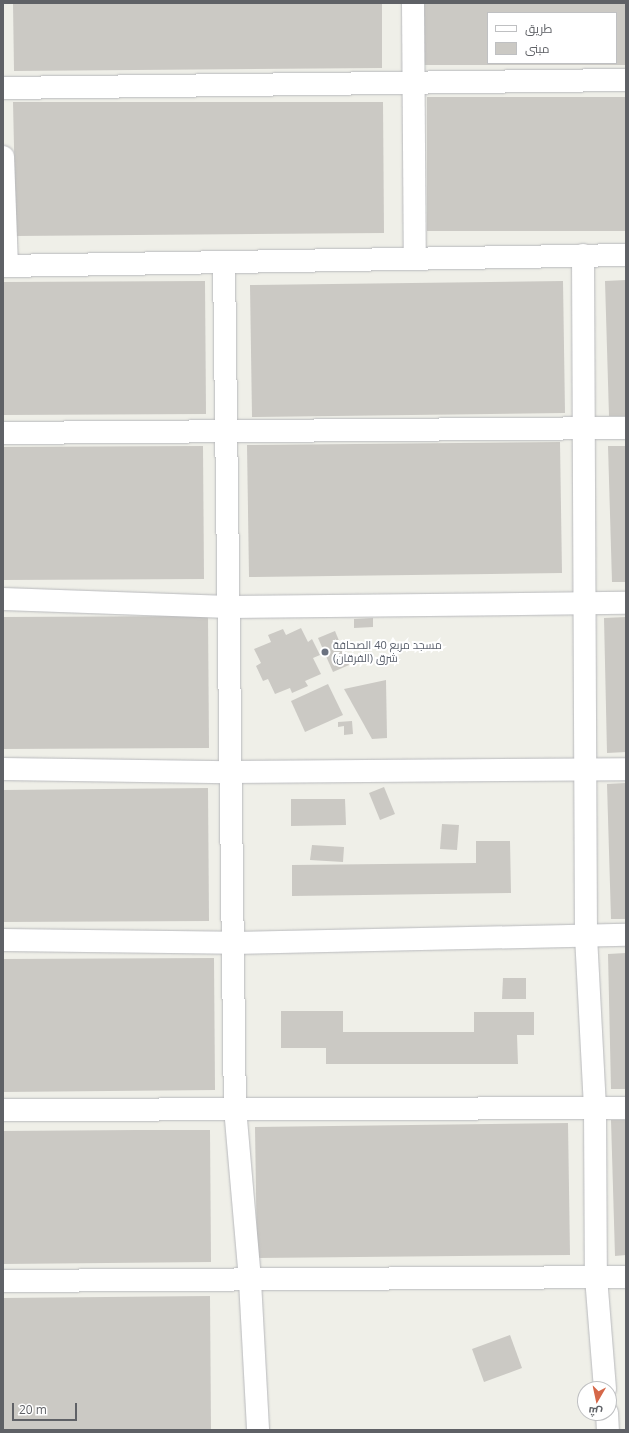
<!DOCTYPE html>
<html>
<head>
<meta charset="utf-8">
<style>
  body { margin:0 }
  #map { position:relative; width:629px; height:1433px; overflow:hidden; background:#efefe8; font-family:"Open Sans",Cairo,sans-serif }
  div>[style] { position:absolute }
  .building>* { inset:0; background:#cbc9c4 }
  .roads { filter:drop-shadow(0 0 1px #b8b9bc) drop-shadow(0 0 1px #b8b9bc) }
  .minor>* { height:22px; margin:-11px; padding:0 11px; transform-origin:11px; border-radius:11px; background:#fff }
  .dots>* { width:11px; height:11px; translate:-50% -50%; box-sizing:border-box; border:2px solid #fff; border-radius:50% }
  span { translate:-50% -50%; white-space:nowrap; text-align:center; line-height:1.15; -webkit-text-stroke:4px #fff; paint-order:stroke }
  .worship-label { font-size:11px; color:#5b616d }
  .left { translate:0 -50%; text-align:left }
  .frame { position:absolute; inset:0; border:4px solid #5f6166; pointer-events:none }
  .legend { position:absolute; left:487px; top:12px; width:130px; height:52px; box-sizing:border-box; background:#fff; border:1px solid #bfc0c2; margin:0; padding:5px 7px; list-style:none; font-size:12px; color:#5f6166 }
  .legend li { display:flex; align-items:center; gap:8px; height:20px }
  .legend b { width:20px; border:1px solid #bfc0c2 }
  .north { position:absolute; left:577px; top:1381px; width:40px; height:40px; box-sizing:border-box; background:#fff; border:1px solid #bfc0c2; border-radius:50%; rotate:189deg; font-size:11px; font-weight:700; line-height:16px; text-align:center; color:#5f6166 }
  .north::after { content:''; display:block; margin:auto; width:14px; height:18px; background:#d56748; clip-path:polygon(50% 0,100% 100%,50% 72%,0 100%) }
  .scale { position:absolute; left:12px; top:1403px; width:65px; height:18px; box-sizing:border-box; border:2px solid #5f6166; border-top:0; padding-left:5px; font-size:12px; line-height:14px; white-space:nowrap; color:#5f6166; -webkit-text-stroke:3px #fff; paint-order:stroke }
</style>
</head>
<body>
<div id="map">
  <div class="building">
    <i style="clip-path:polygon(13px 3px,382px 3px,382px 68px,14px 71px)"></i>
    <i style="clip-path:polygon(evenodd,423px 3px,626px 3px,626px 65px,423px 65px,423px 3px,488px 13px,616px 13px,616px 63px,488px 63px,488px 13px)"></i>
    <i style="clip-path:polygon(427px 97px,626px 97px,626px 231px,427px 231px)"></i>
    <i style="clip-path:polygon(13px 102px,383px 102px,384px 233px,16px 236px)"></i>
    <i style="clip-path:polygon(626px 280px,626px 416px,609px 416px,605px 281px)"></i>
    <i style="clip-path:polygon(205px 281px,206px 414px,3px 415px,3px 282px)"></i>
    <i style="clip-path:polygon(563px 281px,565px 413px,252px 417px,250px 285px)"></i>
    <i style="clip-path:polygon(560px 442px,562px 573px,249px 577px,247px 445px)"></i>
    <i style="clip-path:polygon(203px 446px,204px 579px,3px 580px,3px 447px)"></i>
    <i style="clip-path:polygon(608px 446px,626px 446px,626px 582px,612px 582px)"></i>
    <i style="clip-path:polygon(208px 616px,209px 748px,3px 749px,3px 617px)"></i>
    <i style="clip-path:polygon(626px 617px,626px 752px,607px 753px,604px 618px)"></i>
    <i style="clip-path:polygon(373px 618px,373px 627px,354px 628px,354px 619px)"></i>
    <i style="clip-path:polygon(301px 628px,308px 642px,312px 639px,320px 655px,313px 658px,321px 674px,305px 681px,308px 686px,292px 693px,290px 688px,275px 694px,268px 679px,263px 681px,256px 666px,261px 663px,254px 649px,271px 642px,268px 635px,283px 629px,286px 635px)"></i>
    <i style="clip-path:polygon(335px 631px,349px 665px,333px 672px,318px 638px)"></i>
    <i style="clip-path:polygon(386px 680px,387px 738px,372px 739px,344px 689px)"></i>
    <i style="clip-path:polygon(328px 684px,343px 715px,305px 732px,291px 701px)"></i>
    <i style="clip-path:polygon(352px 721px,353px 734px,344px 735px,344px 726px,338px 727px,338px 722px)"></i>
    <i style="clip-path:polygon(626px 783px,626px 919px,611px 919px,607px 784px)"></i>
    <i style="clip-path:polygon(384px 787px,395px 814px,380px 820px,369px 793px)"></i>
    <i style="clip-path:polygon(208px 788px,209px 921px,3px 922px,3px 790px)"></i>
    <i style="clip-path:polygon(291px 799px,345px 799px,346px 825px,291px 826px)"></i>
    <i style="clip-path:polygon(442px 824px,459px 825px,457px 850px,440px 849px)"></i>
    <i style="clip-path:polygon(476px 841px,510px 841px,511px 893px,292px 896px,292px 865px,476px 863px)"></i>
    <i style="clip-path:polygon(312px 845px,344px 847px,343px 862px,310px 860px)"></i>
    <i style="clip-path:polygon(626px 953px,626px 1089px,611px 1089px,608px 954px)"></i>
    <i style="clip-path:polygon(214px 958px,215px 1090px,3px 1092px,3px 959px)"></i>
    <i style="clip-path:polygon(503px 978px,526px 978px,526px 999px,502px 999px)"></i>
    <i style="clip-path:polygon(281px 1011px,343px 1011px,343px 1032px,474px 1032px,474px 1012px,534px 1012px,534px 1035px,517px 1035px,518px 1064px,326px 1064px,326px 1048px,281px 1048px)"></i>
    <i style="clip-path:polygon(611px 1120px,626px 1120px,626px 1255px,615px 1256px)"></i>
    <i style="clip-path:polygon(568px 1123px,570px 1255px,257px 1258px,255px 1127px)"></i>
    <i style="clip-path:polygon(136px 1130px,210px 1130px,211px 1262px,3px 1264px,3px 1131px)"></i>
    <i style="clip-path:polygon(210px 1296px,211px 1429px,3px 1430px,3px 1298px)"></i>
    <i style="clip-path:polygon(510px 1335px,522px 1368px,484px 1382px,472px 1349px)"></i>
  </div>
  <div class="roads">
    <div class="minor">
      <i style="left:413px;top:3px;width:255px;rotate:89.6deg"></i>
      <i style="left:3px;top:88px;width:623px;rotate:-0.74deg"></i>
      <i style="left:3px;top:157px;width:109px;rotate:87.9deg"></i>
      <i style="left:583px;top:255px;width:681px;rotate:89.75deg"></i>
      <i style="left:586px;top:936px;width:173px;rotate:87deg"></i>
      <i style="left:595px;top:1109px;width:168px;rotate:89.7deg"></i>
      <i style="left:596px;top:1277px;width:112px;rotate:85.4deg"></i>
      <i style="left:224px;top:262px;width:846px;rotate:89.26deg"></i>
      <i style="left:235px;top:1108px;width:174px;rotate:85deg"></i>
      <i style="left:250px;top:1281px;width:149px;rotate:86.9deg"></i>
      <i style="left:3px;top:266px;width:623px;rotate:-1.01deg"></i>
      <i style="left:3px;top:433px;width:623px;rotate:-0.46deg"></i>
      <i style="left:3px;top:599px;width:226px;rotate:2deg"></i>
      <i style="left:229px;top:607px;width:397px;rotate:-0.6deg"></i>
      <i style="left:3px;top:769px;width:226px;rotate:0.8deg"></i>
      <i style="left:229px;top:772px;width:397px;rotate:-0.4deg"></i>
      <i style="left:3px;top:940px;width:230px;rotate:0.7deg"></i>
      <i style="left:233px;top:943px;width:393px;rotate:-1.2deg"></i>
      <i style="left:3px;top:1110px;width:623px;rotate:-0.18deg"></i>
      <i style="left:3px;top:1281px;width:623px;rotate:-0.37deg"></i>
      <i style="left:607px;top:1413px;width:17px;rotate:87deg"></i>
    </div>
  </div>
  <div class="dots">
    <i style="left:325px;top:652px;background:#6b7280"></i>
  </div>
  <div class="worship-label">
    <span class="left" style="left:333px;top:652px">مسجد مربع 40 الصحافة<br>شرق (الفرقان)</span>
  </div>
  <div class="frame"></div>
  <ul class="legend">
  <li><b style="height:5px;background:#fff"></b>طريق</li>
  <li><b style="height:11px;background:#cbc9c4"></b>مبنى</li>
  </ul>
  <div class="north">ش</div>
  <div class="scale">20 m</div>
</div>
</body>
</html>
